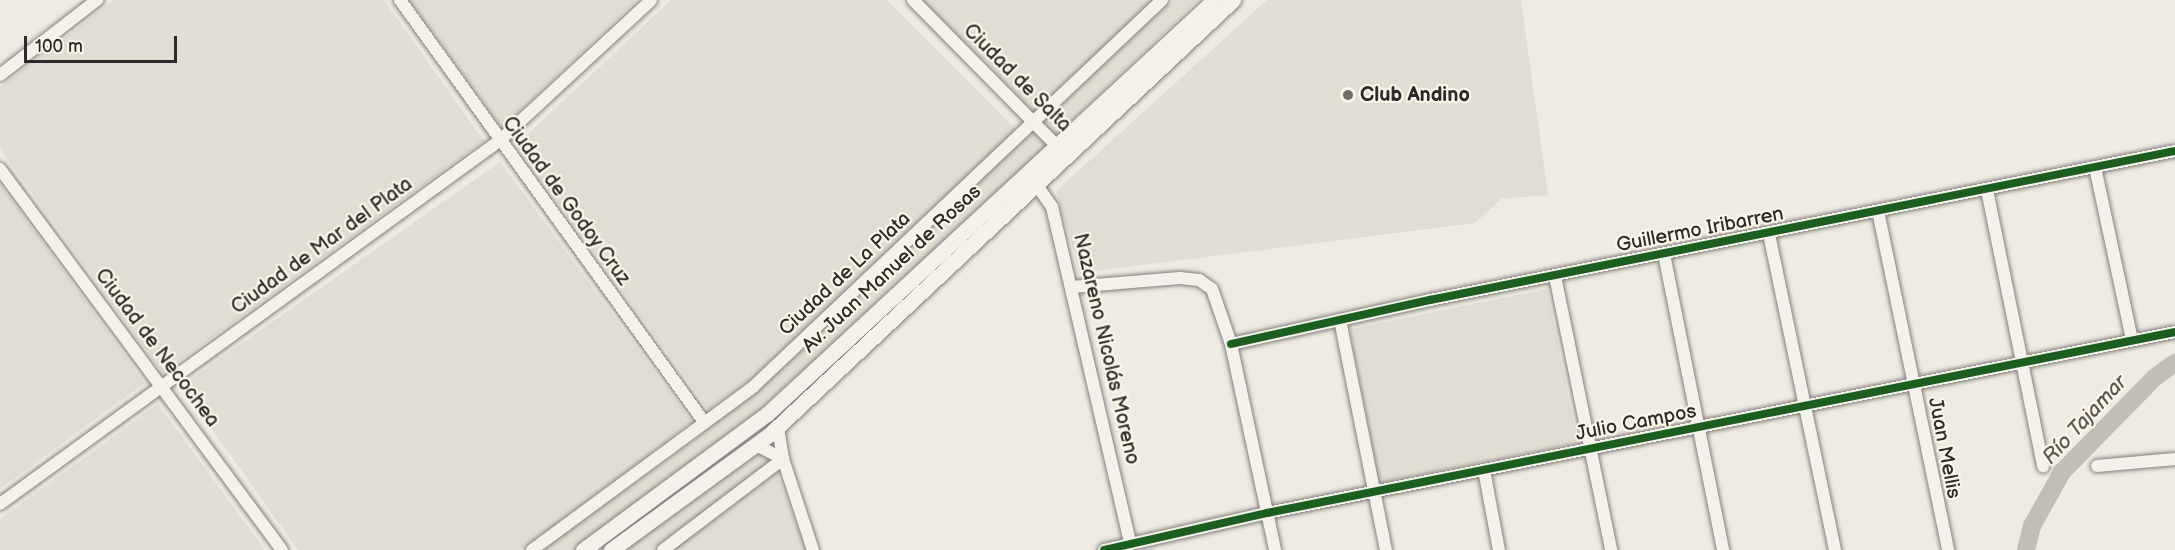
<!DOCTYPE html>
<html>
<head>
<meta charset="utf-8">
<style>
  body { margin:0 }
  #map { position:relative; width:2175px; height:550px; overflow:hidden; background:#efebe3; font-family:"Balsamiq Sans",sans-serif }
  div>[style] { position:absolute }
  .built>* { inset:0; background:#e2ddd2 }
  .green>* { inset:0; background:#e1ddd2 }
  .river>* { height:18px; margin:-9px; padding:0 9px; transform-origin:9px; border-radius:9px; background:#c2beb4 }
  .roads { filter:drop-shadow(0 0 2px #83817e) drop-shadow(0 0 2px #83817e) }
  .minor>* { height:12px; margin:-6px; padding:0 6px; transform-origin:6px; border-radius:6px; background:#f4f1eb }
  .major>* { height:15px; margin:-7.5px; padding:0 7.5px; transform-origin:7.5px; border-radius:7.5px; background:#f4f1eb }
  .cycleway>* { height:8px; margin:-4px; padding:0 4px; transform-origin:4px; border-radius:4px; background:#1b5e20 }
  .dots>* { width:16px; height:16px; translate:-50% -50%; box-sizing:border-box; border:3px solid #fcf5e5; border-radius:50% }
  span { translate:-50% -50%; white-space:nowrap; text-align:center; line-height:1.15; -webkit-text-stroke:4.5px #fcf5e5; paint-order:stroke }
  .street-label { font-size:20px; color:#2b2b2b }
  .poi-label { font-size:20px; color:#2b2b2b; font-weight:700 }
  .left { translate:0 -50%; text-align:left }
  .water-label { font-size:21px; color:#595754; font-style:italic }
  .scale { position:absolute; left:24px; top:36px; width:153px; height:27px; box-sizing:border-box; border:3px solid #2b2b2b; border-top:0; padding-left:8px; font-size:18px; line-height:21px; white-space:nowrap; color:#2b2b2b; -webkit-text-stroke:4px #fcf5e5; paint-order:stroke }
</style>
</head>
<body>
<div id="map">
  <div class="built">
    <i style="clip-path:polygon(114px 0,384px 0,484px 141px,163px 373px,0 149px,0 87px)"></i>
    <i style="clip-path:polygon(409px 0,637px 0,502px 128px)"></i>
    <i style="clip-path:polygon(671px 0,887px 0,1016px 130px,754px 378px,709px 410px,516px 145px)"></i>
    <i style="clip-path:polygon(923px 0,1155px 0,1036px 114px)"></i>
    <i style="clip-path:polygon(500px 162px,692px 422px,522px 550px,298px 550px,181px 386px)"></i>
    <i style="clip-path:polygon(0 184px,145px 383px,0 489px)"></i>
    <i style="clip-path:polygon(158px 404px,265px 550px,0 550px,0 519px)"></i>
    <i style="clip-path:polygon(774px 466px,806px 550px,665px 550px)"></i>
  </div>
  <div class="green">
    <i style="clip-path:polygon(1173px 0,1199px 0,1054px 137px,1041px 124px)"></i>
    <i style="clip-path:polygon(1267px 0,1521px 0,1548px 195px,1501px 199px,1475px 223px,1080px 273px,1056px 191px)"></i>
    <i style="clip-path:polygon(1033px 131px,1048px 145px,751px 418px,574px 550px,543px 550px,699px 437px,757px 390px)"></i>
    <i style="clip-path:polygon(1547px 289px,1578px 443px,1379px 483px,1350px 329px)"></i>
    <i style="clip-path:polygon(757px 450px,767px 453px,774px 466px,665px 550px,622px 550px)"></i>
  </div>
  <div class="river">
    <i style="left:2026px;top:550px;width:25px;rotate:-76deg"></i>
    <i style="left:2032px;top:526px;width:62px;rotate:-60.9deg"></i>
    <i style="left:2062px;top:472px;width:132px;rotate:-45.6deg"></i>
    <i style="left:2154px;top:378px;width:26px;rotate:-36deg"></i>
  </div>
  <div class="roads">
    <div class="minor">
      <i style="left:400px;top:0;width:520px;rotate:54.23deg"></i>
      <i style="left:913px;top:0;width:212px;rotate:45.4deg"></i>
      <i style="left:0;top:75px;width:123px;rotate:-37.7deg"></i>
      <i style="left:2095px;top:167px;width:176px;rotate:77.9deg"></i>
      <i style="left:0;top:169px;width:474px;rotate:53.5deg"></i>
      <i style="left:1031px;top:177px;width:37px;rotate:55deg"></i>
      <i style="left:1052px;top:207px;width:345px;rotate:76.9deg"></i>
      <i style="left:1987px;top:190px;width:282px;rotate:78.5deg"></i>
      <i style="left:1878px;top:211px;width:346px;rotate:78.3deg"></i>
      <i style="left:1769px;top:234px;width:323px;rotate:78.2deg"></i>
      <i style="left:1664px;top:254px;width:302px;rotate:78.7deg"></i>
      <i style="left:1555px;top:276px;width:280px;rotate:78.4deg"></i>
      <i style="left:1072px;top:287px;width:108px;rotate:-4.8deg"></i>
      <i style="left:1180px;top:278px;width:19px;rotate:6deg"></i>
      <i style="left:1199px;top:280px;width:16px;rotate:35deg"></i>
      <i style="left:1212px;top:289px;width:58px;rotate:70.9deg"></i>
      <i style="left:1231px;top:344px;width:211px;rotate:77.9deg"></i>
      <i style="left:1340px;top:320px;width:235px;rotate:78.7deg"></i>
      <i style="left:1231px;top:344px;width:204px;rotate:-12.5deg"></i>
      <i style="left:1430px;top:300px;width:760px;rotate:-11.31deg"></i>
      <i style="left:756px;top:445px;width:30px;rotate:27deg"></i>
      <i style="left:783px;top:459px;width:96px;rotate:71.8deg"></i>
      <i style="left:2097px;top:466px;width:78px;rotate:-5.1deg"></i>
      <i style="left:1484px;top:470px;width:81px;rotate:79.4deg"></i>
      <i style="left:0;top:504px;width:617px;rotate:-36.03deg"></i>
      <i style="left:499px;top:141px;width:207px;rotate:-42.8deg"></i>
      <i style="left:532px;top:550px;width:275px;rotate:-36.4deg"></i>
      <i style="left:753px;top:387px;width:563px;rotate:-43.42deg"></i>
      <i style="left:663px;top:550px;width:151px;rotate:-37.2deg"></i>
      <i style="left:783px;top:459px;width:32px;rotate:-99deg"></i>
      <i style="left:1104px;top:550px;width:167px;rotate:-12.8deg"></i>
      <i style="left:1267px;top:513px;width:926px;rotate:-11.27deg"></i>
    </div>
    <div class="major">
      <i style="left:583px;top:550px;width:229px;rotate:-36.5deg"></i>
      <i style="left:767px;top:414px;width:609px;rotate:-42.81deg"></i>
      <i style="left:611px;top:550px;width:197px;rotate:-36.1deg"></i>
      <i style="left:770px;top:434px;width:635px;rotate:-43.15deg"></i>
    </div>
  </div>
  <div class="cycleway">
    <i style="left:1231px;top:344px;width:204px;rotate:-12.5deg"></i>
    <i style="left:1430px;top:300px;width:760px;rotate:-11.31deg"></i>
    <i style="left:1104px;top:550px;width:167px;rotate:-12.8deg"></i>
    <i style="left:1267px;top:513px;width:926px;rotate:-11.27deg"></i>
  </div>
  <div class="dots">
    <i style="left:1348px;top:95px;background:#706e6b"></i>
  </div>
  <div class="street-label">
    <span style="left:1017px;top:78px;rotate:45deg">Ciudad de Salta</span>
    <span style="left:566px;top:201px;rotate:54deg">Ciudad de Godoy Cruz</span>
    <span style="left:1700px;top:230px;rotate:-11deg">Guillermo Iribarren</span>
    <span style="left:322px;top:246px;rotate:-36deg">Ciudad de Mar del Plata</span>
    <span style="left:892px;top:269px;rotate:-43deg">Av. Juan Manuel de Rosas</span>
    <span style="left:845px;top:274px;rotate:-43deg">Ciudad de La Plata</span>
    <span style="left:157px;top:348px;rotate:53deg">Ciudad de Necochea</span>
    <span style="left:1106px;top:349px;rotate:77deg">Nazareno Nicolás Moreno</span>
    <span style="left:1636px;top:423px;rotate:-11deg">Julio Campos</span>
    <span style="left:1944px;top:448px;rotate:79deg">Juan Mellis</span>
  </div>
  <div class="poi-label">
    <span class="left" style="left:1360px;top:95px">Club Andino</span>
  </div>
  <div class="water-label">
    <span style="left:2085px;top:420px;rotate:-47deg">Río Tajamar</span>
  </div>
  <div class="scale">100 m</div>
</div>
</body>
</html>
